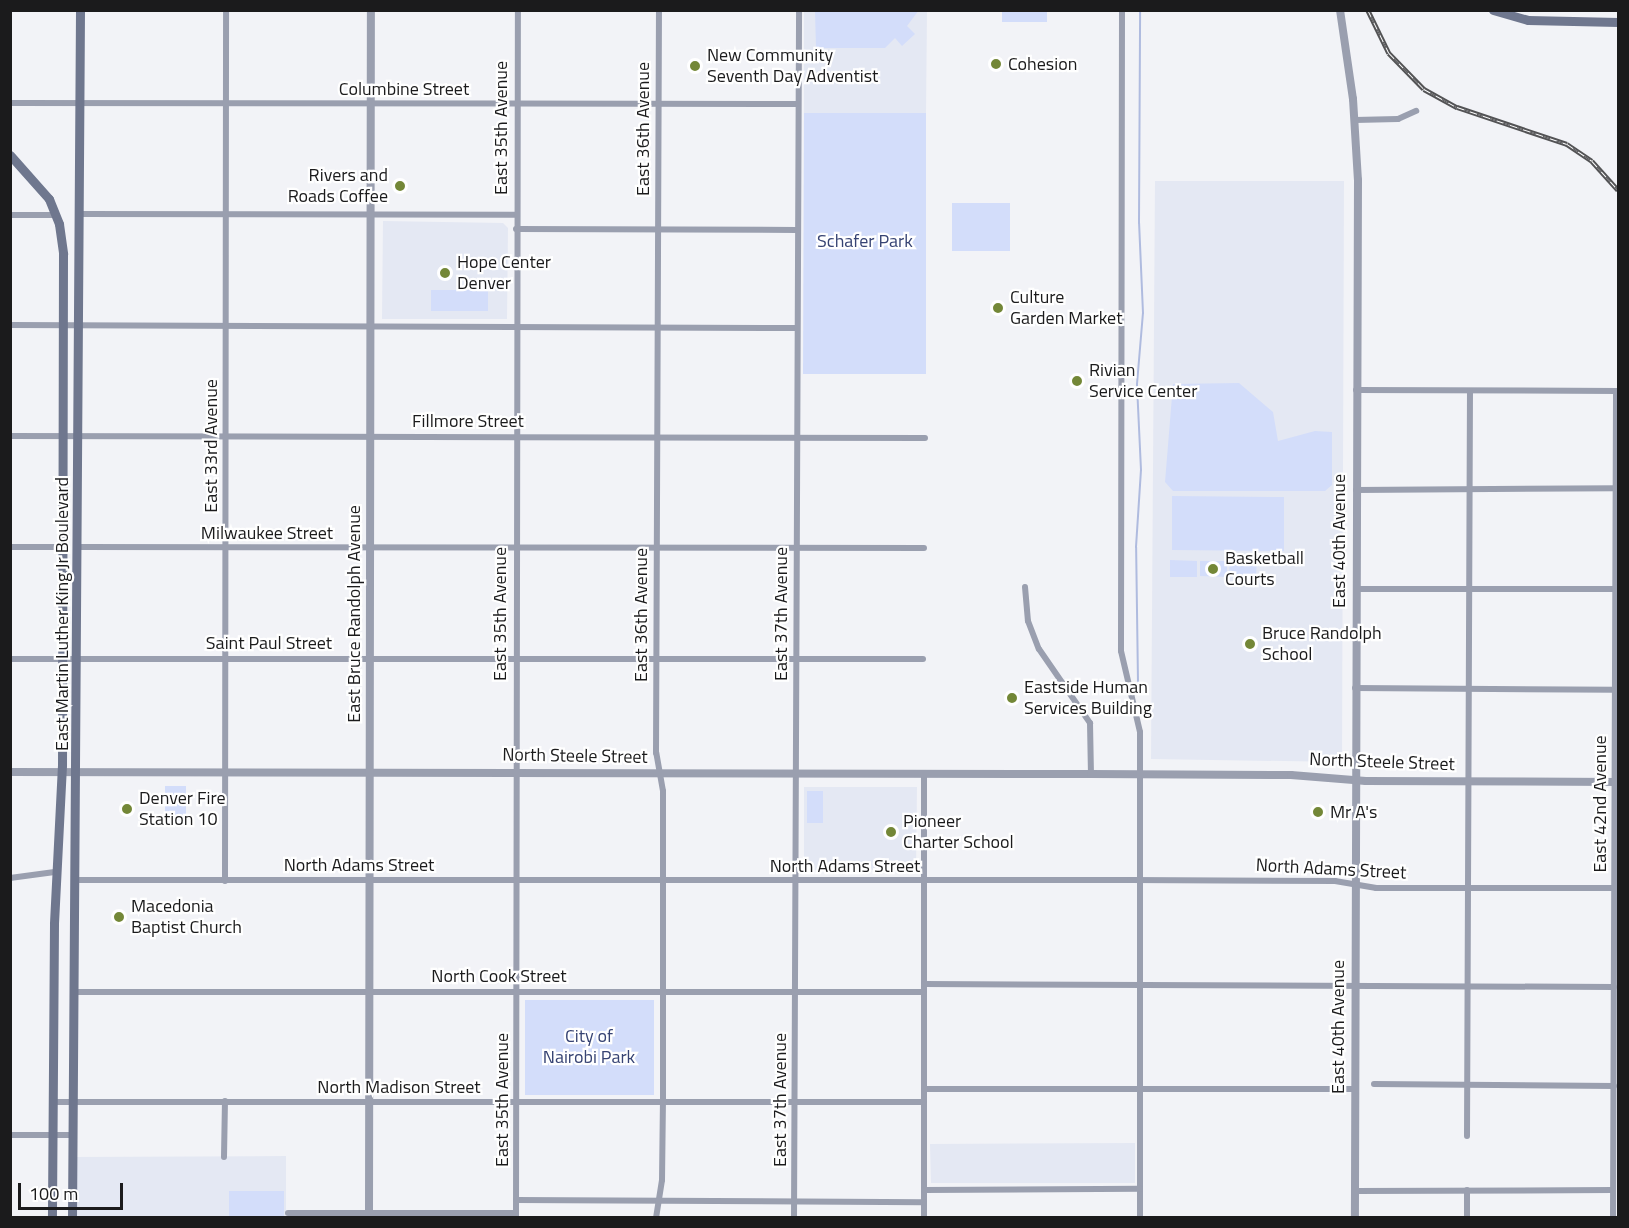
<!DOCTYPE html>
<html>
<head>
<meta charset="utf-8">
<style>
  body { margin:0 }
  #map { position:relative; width:1629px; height:1228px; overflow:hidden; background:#f2f3f7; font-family:"Titillium Web",sans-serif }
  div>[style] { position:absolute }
  .built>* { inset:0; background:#e4e8f3 }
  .green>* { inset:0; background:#d3ddfa }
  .stream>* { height:2px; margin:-1px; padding:0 1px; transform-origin:1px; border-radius:1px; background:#afbbdf }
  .minor>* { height:6px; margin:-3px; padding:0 3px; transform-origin:3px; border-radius:3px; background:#9a9faf }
  .tertiary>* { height:8px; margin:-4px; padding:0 4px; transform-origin:4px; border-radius:4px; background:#9a9faf }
  .secondary>* { height:9px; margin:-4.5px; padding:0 4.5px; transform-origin:4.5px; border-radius:4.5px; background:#6f778e }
  .rail>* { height:4.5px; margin-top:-2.25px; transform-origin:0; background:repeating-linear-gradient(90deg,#fff 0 7px,#535355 0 14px); box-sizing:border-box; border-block:2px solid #535355 }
  .dots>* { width:16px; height:16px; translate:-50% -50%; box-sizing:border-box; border:3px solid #fff; border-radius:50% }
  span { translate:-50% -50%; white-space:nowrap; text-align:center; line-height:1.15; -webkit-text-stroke:4.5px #fff; paint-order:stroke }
  .poi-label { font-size:18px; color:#1b1b1c }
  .left { translate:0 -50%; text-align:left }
  .right { translate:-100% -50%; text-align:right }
  .street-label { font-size:18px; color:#1b1b1c }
  .park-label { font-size:18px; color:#364373 }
  .frame { position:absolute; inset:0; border:12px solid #1b1b1c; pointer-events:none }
  .scale { position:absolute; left:18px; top:1183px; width:105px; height:27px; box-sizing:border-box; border:3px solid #1b1b1c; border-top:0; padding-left:8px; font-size:18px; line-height:21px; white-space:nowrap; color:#1b1b1c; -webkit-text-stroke:4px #fff; paint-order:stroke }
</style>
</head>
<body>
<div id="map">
  <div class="built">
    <i style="clip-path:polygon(804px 11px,927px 11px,926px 113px,804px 113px)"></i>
    <i style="clip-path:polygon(1155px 181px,1344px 181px,1342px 762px,1151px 759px)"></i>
    <i style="clip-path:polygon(383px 221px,503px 223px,508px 228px,507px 319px,382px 319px)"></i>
    <i style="clip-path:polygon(804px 787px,917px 787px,916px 870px,804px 870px)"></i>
    <i style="clip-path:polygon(1135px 1143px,1135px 1183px,931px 1183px,930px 1144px)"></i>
    <i style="clip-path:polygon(286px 1156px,286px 1217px,72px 1218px,72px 1157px)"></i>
  </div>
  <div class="green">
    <i style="clip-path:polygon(919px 10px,907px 26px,915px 34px,902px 46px,895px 38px,885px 48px,816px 48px,815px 11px)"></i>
    <i style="clip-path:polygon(1002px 11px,1047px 11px,1047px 22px,1002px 22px)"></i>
    <i style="clip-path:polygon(804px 113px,926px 113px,926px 374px,803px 374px)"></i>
    <i style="clip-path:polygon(952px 203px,1010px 203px,1010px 251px,952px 251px)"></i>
    <i style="clip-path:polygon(431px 290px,488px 290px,488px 311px,431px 311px)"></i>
    <i style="clip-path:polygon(1239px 383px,1273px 412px,1278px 441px,1315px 431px,1332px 432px,1332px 485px,1325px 491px,1173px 491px,1165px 482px,1173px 384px)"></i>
    <i style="clip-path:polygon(1172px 496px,1284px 497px,1284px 551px,1172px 550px)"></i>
    <i style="clip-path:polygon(1170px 560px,1197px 561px,1197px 577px,1170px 577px)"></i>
    <i style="clip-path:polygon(1230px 560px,1257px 561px,1256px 576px,1229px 576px)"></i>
    <i style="clip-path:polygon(1200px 561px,1227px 561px,1227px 577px,1200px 576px)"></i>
    <i style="clip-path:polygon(165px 786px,186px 786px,186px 821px,165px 821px)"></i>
    <i style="clip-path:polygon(807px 791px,823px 791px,823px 823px,807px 823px)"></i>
    <i style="clip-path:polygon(525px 1000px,654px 1000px,654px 1095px,525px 1095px)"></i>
    <i style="clip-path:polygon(229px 1191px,284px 1191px,284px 1216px,229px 1217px)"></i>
  </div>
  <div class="stream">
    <i style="left:1138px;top:682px;width:135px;rotate:-90.8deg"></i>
    <i style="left:1136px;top:547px;width:77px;rotate:-86.3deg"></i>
    <i style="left:1141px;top:470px;width:86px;rotate:-92.7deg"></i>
    <i style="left:1137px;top:384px;width:71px;rotate:-85.2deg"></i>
    <i style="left:1143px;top:313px;width:90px;rotate:-92.5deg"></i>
    <i style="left:1139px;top:223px;width:213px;rotate:-89.7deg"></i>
  </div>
  <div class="minor">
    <i style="left:1122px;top:10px;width:641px;rotate:90.09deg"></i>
    <i style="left:1121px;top:651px;width:83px;rotate:76.8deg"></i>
    <i style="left:1140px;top:732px;width:486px;rotate:90deg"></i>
    <i style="left:10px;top:103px;width:788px;rotate:0.07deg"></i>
    <i style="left:1355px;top:120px;width:43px;rotate:-1.3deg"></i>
    <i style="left:1398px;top:119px;width:20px;rotate:-24deg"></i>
    <i style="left:80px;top:214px;width:436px;rotate:0.1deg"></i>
    <i style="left:10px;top:215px;width:46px"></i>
    <i style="left:516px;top:229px;width:281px;rotate:0.2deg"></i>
    <i style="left:10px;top:325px;width:787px;rotate:0.22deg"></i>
    <i style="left:1356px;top:390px;width:262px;rotate:0.2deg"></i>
    <i style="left:10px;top:436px;width:915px;rotate:0.13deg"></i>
    <i style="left:1356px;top:490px;width:260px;rotate:-0.4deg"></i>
    <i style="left:10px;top:547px;width:53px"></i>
    <i style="left:78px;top:547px;width:846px;rotate:0.07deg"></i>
    <i style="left:1025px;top:587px;width:34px;rotate:85deg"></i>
    <i style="left:1028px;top:621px;width:30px;rotate:69deg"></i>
    <i style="left:1039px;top:649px;width:90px;rotate:55.4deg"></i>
    <i style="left:1090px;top:723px;width:51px;rotate:88.9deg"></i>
    <i style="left:1356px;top:589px;width:259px"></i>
    <i style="left:10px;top:659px;width:913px"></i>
    <i style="left:1355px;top:688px;width:260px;rotate:0.4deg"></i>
    <i style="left:924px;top:774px;width:444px;rotate:90deg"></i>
    <i style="left:10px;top:878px;width:45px;rotate:-7.6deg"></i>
    <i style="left:75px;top:880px;width:1055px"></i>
    <i style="left:1130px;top:880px;width:205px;rotate:0.3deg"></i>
    <i style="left:1335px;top:881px;width:42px;rotate:9.7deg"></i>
    <i style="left:1376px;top:888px;width:239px"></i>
    <i style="left:225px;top:881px;width:871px;rotate:-89.93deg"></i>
    <i style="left:924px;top:984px;width:690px;rotate:0.25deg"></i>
    <i style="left:74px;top:992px;width:850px"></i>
    <i style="left:1374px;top:1084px;width:240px;rotate:0.5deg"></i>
    <i style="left:924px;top:1089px;width:430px"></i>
    <i style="left:53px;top:1102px;width:871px"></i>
    <i style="left:10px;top:1135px;width:62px"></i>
    <i style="left:1467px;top:1136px;width:745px;rotate:-89.77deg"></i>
    <i style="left:224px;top:1157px;width:56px;rotate:-89deg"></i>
    <i style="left:924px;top:1190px;width:216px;rotate:-0.3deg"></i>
    <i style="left:1467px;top:1190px;width:28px;rotate:90deg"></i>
    <i style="left:1355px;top:1191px;width:258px;rotate:-0.2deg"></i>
    <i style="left:516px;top:1200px;width:408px;rotate:0.3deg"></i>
    <i style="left:288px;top:1213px;width:228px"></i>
    <i style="left:516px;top:1218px;width:1208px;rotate:-89.91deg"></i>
    <i style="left:656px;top:1218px;width:38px;rotate:-81deg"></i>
    <i style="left:662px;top:1180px;width:78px;rotate:-89.3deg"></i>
    <i style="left:663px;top:1102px;width:311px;rotate:-90deg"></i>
    <i style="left:663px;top:791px;width:39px;rotate:-100deg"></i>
    <i style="left:656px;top:753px;width:743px;rotate:-89.77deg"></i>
    <i style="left:794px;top:1218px;width:1208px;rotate:-89.76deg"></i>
    <i style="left:1613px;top:1218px;width:827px;rotate:-89.79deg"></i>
  </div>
  <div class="tertiary">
    <i style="left:1340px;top:10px;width:90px;rotate:81.7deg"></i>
    <i style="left:1353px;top:99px;width:81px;rotate:86.5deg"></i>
    <i style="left:1358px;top:180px;width:1038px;rotate:90.17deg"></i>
    <i style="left:10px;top:772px;width:1081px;rotate:0.11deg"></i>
    <i style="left:1091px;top:774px;width:200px;rotate:0.3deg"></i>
    <i style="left:1291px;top:775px;width:75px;rotate:4.6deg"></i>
    <i style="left:1366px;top:781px;width:252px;rotate:0.2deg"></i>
    <i style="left:369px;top:1218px;width:1208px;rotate:-89.91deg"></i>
  </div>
  <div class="secondary">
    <i style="left:1493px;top:10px;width:36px;rotate:16deg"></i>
    <i style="left:1528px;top:20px;width:90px;rotate:1.3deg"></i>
    <i style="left:10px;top:155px;width:59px;rotate:48.4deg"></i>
    <i style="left:49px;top:199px;width:27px;rotate:68deg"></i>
    <i style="left:59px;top:224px;width:30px;rotate:82deg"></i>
    <i style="left:63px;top:254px;width:511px;rotate:90.11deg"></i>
    <i style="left:62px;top:765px;width:159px;rotate:92.9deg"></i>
    <i style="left:54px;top:924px;width:294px;rotate:90.4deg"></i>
    <i style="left:72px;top:1218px;width:1208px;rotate:-89.62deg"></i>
  </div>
  <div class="rail">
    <i style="left:1368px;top:10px;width:48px;rotate:64deg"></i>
    <i style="left:1389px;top:53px;width:50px;rotate:45.8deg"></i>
    <i style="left:1424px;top:89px;width:38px;rotate:29deg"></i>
    <i style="left:1457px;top:107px;width:116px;rotate:18.6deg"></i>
    <i style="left:1567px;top:144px;width:30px;rotate:34deg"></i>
    <i style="left:1592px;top:161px;width:39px;rotate:48deg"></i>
  </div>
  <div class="dots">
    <i style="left:996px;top:64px;background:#738737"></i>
    <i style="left:695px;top:66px;background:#738737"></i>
    <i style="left:400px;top:186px;background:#738737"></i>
    <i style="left:445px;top:273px;background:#738737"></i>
    <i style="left:998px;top:308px;background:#738737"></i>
    <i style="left:1077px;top:381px;background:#738737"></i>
    <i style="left:1213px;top:569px;background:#738737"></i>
    <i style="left:1250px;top:644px;background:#738737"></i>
    <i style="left:1012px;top:698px;background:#738737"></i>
    <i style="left:127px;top:809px;background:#738737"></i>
    <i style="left:1318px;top:812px;background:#738737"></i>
    <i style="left:891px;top:832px;background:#738737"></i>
    <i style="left:119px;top:917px;background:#738737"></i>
  </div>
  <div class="poi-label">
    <span class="left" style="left:707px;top:66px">New Community<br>Seventh Day Adventist</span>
    <span class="left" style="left:1008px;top:64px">Cohesion</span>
    <span class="right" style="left:388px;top:186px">Rivers and<br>Roads Coffee</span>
    <span class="left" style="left:457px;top:273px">Hope Center<br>Denver</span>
    <span class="left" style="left:1010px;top:308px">Culture<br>Garden Market</span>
    <span class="left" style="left:1089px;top:381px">Rivian<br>Service Center</span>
    <span class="left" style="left:1225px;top:569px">Basketball<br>Courts</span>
    <span class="left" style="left:1262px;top:644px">Bruce Randolph<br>School</span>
    <span class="left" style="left:1024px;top:698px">Eastside Human<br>Services Building</span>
    <span class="left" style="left:139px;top:809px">Denver Fire<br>Station 10</span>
    <span class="left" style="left:1330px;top:812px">Mr A's</span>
    <span class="left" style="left:903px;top:832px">Pioneer<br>Charter School</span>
    <span class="left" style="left:131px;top:917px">Macedonia<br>Baptist Church</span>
  </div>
  <div class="street-label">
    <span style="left:404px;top:89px">Columbine Street</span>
    <span style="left:501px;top:128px;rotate:-90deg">East 35th Avenue</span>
    <span style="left:643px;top:129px;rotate:-90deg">East 36th Avenue</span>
    <span style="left:468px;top:421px">Fillmore Street</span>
    <span style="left:211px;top:446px;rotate:-90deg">East 33rd Avenue</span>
    <span style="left:267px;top:533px">Milwaukee Street</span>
    <span style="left:1339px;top:541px;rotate:-90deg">East 40th Avenue</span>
    <span style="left:62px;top:614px;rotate:-90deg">East Martin Luther King Jr Boulevard</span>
    <span style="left:354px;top:614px;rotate:-90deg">East Bruce Randolph Avenue</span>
    <span style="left:500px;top:614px;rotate:-90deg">East 35th Avenue</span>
    <span style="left:781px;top:614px;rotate:-90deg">East 37th Avenue</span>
    <span style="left:641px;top:615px;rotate:-90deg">East 36th Avenue</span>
    <span style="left:269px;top:643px">Saint Paul Street</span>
    <span style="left:575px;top:756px;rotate:1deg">North Steele Street</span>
    <span style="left:1382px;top:762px;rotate:2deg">North Steele Street</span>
    <span style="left:1600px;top:804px;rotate:-90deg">East 42nd Avenue</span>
    <span style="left:359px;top:865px">North Adams Street</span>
    <span style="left:845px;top:866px">North Adams Street</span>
    <span style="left:1331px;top:869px;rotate:3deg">North Adams Street</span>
    <span style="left:499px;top:976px">North Cook Street</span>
    <span style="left:1338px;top:1027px;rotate:-90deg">East 40th Avenue</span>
    <span style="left:399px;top:1087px">North Madison Street</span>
    <span style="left:502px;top:1100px;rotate:-90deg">East 35th Avenue</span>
    <span style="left:780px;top:1100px;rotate:-90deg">East 37th Avenue</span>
  </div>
  <div class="park-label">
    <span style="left:865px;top:241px">Schafer Park</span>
    <span style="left:589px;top:1047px">City of<br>Nairobi Park</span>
  </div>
  <div class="frame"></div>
  <div class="scale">100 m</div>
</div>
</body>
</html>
